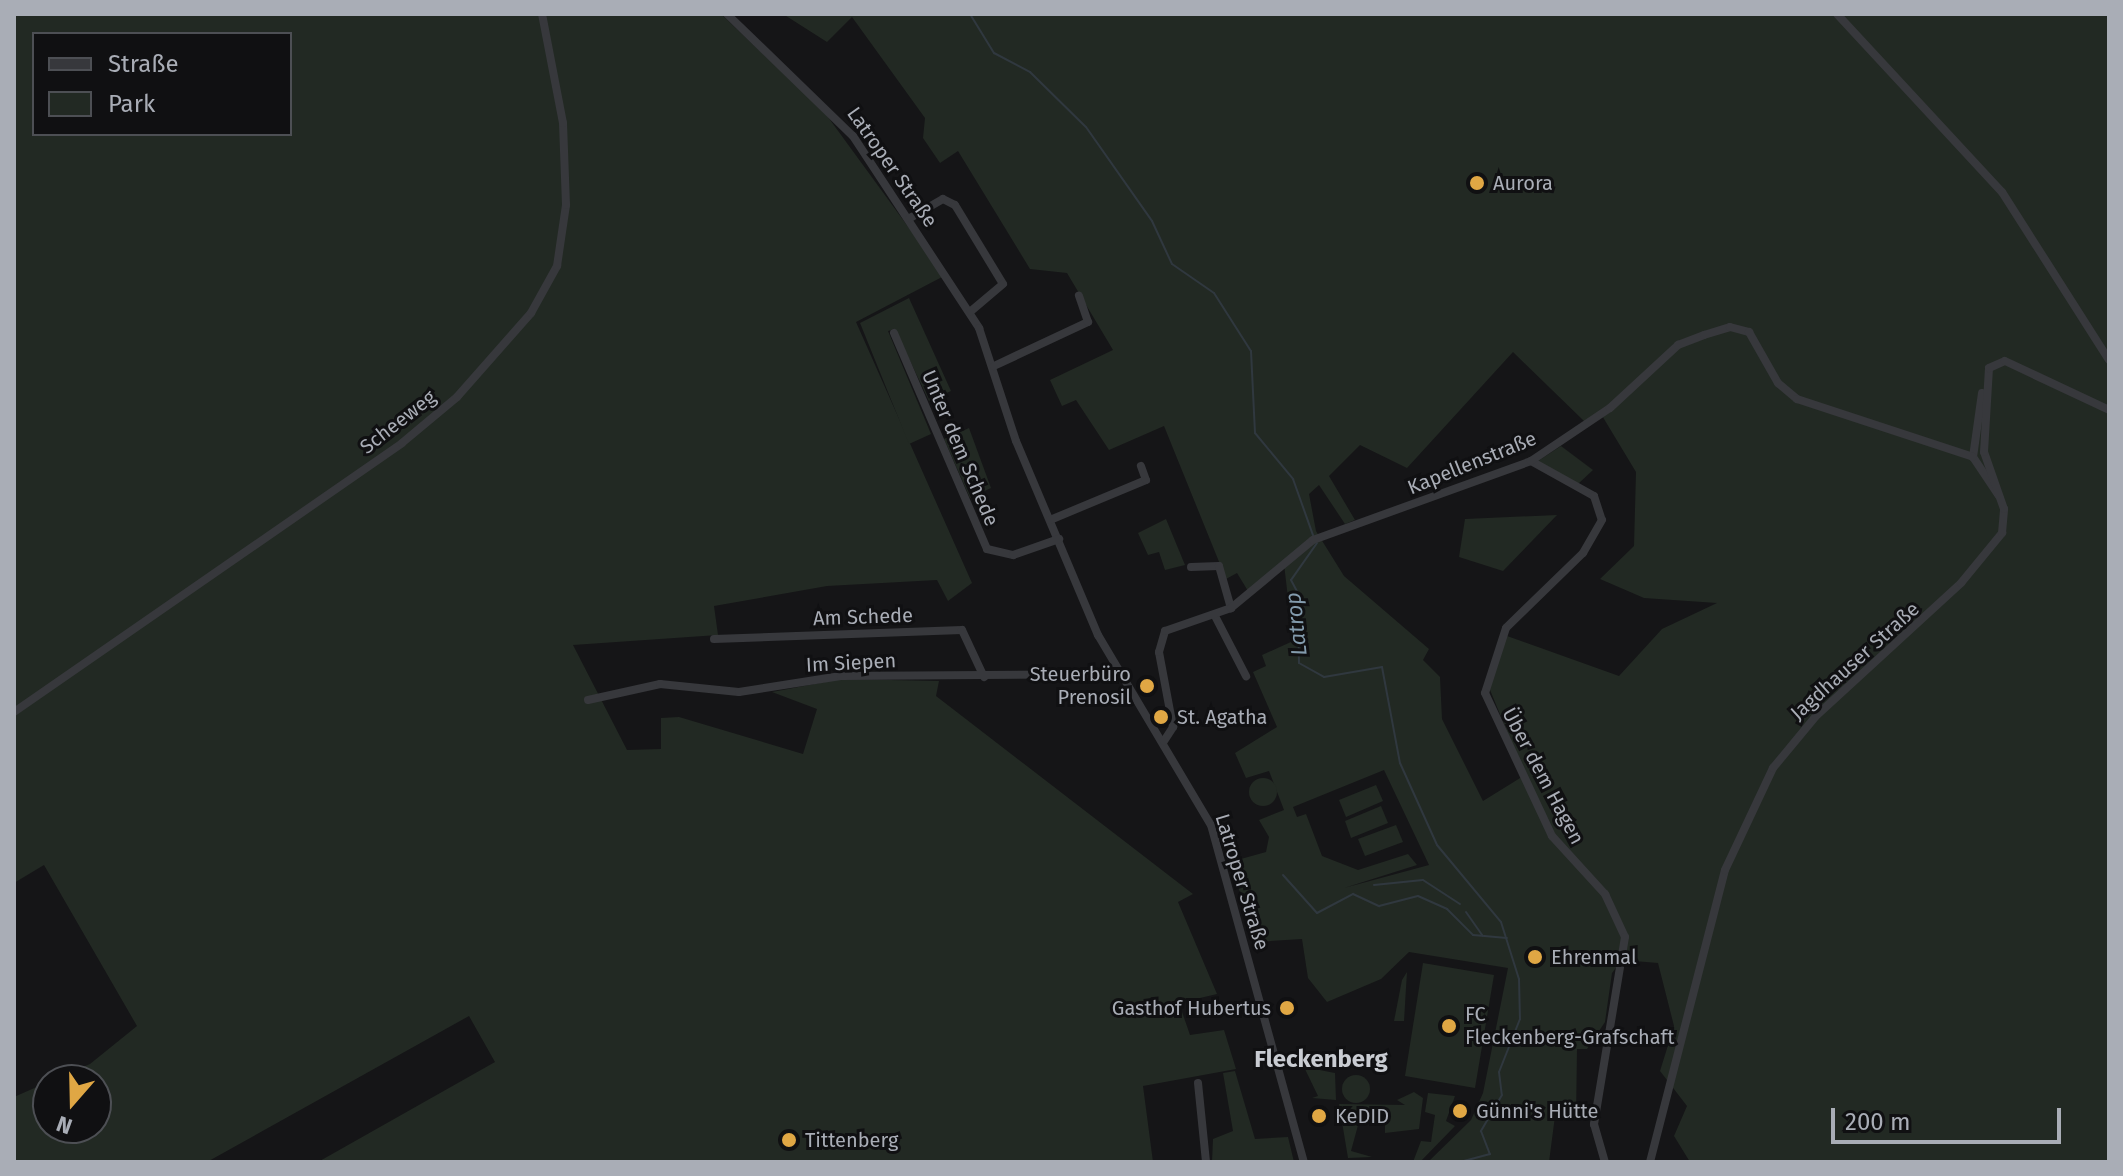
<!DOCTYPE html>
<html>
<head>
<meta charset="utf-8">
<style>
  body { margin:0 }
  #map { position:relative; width:2123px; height:1176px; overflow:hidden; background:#151517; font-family:"Fira Sans",sans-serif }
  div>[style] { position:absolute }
  .green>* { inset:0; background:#222923 }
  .round { border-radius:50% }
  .stream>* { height:2px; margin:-1px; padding:0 1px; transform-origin:1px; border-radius:1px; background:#30383f }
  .street>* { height:8px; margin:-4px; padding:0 4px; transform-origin:4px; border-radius:4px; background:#37383c }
  .dots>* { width:22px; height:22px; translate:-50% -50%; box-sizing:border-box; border:4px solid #101012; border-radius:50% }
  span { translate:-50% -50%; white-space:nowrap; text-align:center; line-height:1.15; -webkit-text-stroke:6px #101012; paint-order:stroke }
  .street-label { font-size:20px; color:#a9adb6 }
  .poi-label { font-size:20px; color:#a9adb6 }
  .left { translate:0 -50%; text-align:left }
  .right { translate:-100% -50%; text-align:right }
  .water-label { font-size:22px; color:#839bad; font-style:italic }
  .quarter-label { font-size:24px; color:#c9ccd2; font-weight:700 }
  .frame { position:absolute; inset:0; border:16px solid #a9adb6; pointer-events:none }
  .legend { position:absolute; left:32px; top:32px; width:260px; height:104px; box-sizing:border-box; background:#101012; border:2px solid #4d4f54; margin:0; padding:10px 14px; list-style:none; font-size:24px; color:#a9adb6 }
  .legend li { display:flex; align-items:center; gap:16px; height:40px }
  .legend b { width:40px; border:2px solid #4d4f54 }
  .north { position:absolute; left:32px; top:1064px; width:80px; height:80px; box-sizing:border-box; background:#101012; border:2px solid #4d4f54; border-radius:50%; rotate:200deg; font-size:22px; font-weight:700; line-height:32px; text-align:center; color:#a9adb6 }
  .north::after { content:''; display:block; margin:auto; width:28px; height:36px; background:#e0a744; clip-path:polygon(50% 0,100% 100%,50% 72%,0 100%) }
  .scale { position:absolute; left:1831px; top:1108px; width:230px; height:36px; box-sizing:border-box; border:4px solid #a9adb6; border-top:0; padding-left:10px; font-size:24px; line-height:28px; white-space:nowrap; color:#a9adb6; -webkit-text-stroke:6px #101012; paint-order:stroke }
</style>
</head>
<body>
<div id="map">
  <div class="green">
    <i style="clip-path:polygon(evenodd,14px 14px,721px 14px,825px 113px,944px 276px,856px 322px,972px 583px,948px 601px,937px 580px,827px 586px,714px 606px,718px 635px,573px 645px,627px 750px,661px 749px,661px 718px,679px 717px,803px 754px,817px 709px,772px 692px,841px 679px,939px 681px,936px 696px,1193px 894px,1178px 902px,1217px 994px,1179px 1003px,1190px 1035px,1224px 1030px,1236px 1069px,1143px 1086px,1153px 1162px,318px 1162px,495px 1062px,469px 1016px,207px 1162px,14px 1162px,14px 1097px,48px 1082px,48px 1128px,96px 1128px,96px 1080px,52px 1080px,90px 1064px,137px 1026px,44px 865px,14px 883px,14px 14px,34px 34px,290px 34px,290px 134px,34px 134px,34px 34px)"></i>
    <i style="clip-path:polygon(evenodd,783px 14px,2109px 14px,2109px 1162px,1690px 1162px,1674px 1136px,1687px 1106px,1660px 1071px,1674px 1026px,1658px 963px,1622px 960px,1612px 973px,1605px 1022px,1587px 1049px,1577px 1049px,1576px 1120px,1555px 1116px,1549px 1162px,1428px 1162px,1471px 1120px,1483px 1093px,1508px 968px,1409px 952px,1381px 979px,1327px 1002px,1308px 978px,1302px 939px,1256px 942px,1230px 862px,1266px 852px,1269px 837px,1259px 820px,1284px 810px,1269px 771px,1246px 778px,1235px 753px,1277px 727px,1253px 672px,1266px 666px,1262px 655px,1293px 641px,1284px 564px,1248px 591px,1237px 573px,1226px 579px,1164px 426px,1109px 450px,1076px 400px,1062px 406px,1050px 380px,1113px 350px,1067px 273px,1030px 269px,958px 151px,940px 163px,923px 138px,925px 118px,852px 17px,827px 42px,783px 14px,1513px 352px,1585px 422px,1601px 414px,1636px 472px,1634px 546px,1600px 579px,1644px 598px,1717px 603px,1662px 629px,1619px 676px,1507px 636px,1488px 685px,1525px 775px,1483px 801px,1442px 719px,1440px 677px,1423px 660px,1429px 649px,1344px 576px,1316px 531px,1309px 494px,1319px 485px,1345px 524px,1355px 520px,1329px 476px,1360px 445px,1407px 468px,1513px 352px,783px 14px,1384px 770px,1429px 865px,1344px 888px,1417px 865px,1408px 854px,1358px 870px,1322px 856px,1306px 814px,1297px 817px,1293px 807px,1384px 770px)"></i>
    <i style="clip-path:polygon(909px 298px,951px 391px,929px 401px,895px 329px,888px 331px,931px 434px,909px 444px,860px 323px)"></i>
    <i style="clip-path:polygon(969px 428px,991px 488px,970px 498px,944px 439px)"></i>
    <i style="clip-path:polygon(1561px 446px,1593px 470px,1578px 484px,1538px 461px)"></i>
    <i style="clip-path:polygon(1557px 515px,1503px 571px,1459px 557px,1465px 519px)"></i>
    <i style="clip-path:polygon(1166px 519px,1185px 565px,1165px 570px,1159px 552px,1148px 555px,1138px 533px)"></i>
    <i class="round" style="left:1249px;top:778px;width:28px;height:28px"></i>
    <i style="clip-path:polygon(1376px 785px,1383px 801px,1346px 817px,1339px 800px)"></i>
    <i style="clip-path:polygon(1381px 806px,1388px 823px,1351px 838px,1345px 821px)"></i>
    <i style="clip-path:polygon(1396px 825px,1403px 842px,1365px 856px,1358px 839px)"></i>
    <i style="clip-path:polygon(1423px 963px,1494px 975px,1475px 1088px,1405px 1076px)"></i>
    <i style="clip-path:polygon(1407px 972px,1404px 1021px,1394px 1021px,1402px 980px)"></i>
    <i style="clip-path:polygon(1304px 1067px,1335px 1073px,1336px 1100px,1312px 1098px,1318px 1096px)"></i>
    <i style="clip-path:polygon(1235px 1071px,1255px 1139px,1288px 1137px,1294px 1162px,1212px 1162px,1213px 1139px,1233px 1131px,1223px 1073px)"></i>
    <i class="round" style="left:1342px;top:1075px;width:28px;height:28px"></i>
    <i style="clip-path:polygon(1414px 1092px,1423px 1098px,1419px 1129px,1385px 1133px,1385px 1120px,1360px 1118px,1351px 1151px,1372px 1157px,1348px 1158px,1339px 1104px,1405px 1105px,1397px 1100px)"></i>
    <i style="clip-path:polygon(1428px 1093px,1455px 1096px,1446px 1121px,1455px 1126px,1420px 1162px,1413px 1162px,1421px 1141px,1431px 1142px,1435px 1115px,1425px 1112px)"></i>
  </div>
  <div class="stream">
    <i style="left:970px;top:14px;width:46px;rotate:58.4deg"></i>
    <i style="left:994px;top:53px;width:41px;rotate:27.8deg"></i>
    <i style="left:1030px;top:72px;width:78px;rotate:44.5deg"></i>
    <i style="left:1086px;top:127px;width:115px;rotate:54.9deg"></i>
    <i style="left:1152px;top:221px;width:47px;rotate:65.1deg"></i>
    <i style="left:1172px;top:264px;width:51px;rotate:34.6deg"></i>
    <i style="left:1214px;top:293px;width:69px;rotate:57.5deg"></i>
    <i style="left:1251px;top:351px;width:82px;rotate:87.2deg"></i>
    <i style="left:1255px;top:433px;width:60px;rotate:50.4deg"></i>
    <i style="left:1293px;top:479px;width:63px;rotate:70.4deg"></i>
    <i style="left:1317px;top:543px;width:45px;rotate:125.1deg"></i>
    <i style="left:1291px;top:580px;width:15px;rotate:62deg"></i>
    <i style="left:1298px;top:593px;width:70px;rotate:89.2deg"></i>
    <i style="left:1299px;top:663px;width:29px;rotate:29deg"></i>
    <i style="left:1324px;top:677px;width:59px;rotate:-9.8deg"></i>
    <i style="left:1382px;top:667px;width:98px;rotate:79.4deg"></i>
    <i style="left:1400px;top:763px;width:90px;rotate:65.7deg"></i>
    <i style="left:1437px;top:845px;width:100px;rotate:50.3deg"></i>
    <i style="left:1501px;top:922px;width:60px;rotate:72.5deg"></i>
    <i style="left:1519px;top:979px;width:40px;rotate:88.6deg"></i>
    <i style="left:1520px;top:1019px;width:57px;rotate:111.6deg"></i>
    <i style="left:1499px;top:1072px;width:23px;rotate:83deg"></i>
    <i style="left:1502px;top:1095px;width:42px;rotate:120.3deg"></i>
    <i style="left:1481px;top:1131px;width:25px;rotate:69deg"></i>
    <i style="left:1490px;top:1154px;width:31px;rotate:165deg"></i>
    <i style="left:1283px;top:875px;width:51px;rotate:48.2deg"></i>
    <i style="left:1317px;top:913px;width:41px;rotate:-27.8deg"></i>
    <i style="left:1353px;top:894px;width:29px;rotate:25deg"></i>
    <i style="left:1379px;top:906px;width:40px;rotate:-14.4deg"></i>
    <i style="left:1418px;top:896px;width:32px;rotate:24deg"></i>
    <i style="left:1447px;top:909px;width:37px;rotate:45deg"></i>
    <i style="left:1473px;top:935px;width:34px;rotate:5deg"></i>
    <i style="left:1374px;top:885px;width:49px;rotate:-5.8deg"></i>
    <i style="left:1423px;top:880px;width:44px;rotate:33deg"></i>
    <i style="left:1466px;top:912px;width:29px;rotate:55deg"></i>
  </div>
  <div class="street">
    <i style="left:727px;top:14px;width:175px;rotate:44.1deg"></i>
    <i style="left:853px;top:136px;width:230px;rotate:56.7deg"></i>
    <i style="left:979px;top:328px;width:119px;rotate:71.9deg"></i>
    <i style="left:1016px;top:441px;width:211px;rotate:67.1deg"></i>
    <i style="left:1098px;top:635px;width:221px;rotate:59.3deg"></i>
    <i style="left:1211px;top:825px;width:350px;rotate:74.6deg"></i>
    <i style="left:1837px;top:14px;width:243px;rotate:47.2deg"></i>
    <i style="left:2002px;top:192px;width:199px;rotate:57.5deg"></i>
    <i style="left:910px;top:218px;width:38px;rotate:-30deg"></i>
    <i style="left:943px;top:199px;width:13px;rotate:27deg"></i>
    <i style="left:955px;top:205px;width:92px;rotate:58.7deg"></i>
    <i style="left:1003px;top:284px;width:42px;rotate:139.8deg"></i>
    <i style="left:894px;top:333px;width:235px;rotate:66.7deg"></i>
    <i style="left:987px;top:549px;width:27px;rotate:13deg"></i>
    <i style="left:1013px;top:555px;width:49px;rotate:-19.2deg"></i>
    <i style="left:994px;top:366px;width:104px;rotate:-25.1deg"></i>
    <i style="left:1088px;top:322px;width:28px;rotate:-109deg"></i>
    <i style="left:1982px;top:393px;width:65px;rotate:98deg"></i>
    <i style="left:1973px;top:457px;width:47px;rotate:56.3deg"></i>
    <i style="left:1531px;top:461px;width:72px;rotate:29.1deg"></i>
    <i style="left:1594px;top:496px;width:25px;rotate:72deg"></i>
    <i style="left:1602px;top:520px;width:38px;rotate:120deg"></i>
    <i style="left:1583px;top:553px;width:107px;rotate:135.8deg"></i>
    <i style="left:1506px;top:628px;width:68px;rotate:107.9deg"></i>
    <i style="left:1485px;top:693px;width:158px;rotate:64.9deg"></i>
    <i style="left:1552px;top:836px;width:79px;rotate:47.6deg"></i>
    <i style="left:1605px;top:894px;width:47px;rotate:65.1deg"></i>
    <i style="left:1625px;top:937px;width:190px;rotate:99.4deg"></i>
    <i style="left:1594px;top:1124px;width:40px;rotate:74deg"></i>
    <i style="left:1050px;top:520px;width:104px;rotate:-22.6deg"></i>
    <i style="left:1146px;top:480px;width:15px;rotate:-110deg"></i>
    <i style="left:1191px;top:567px;width:28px;rotate:-2deg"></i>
    <i style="left:1219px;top:566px;width:44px;rotate:74.1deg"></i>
    <i style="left:1215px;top:616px;width:68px;rotate:62.7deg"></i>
    <i style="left:714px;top:639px;width:248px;rotate:-2.1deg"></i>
    <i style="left:962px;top:630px;width:52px;rotate:64.9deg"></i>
    <i style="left:588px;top:700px;width:74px;rotate:-12.5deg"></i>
    <i style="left:660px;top:684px;width:79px;rotate:5.8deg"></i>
    <i style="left:739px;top:692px;width:103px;rotate:-8.9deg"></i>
    <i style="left:841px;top:676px;width:277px;rotate:-0.4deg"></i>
    <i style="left:14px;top:712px;width:472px;rotate:-34.7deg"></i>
    <i style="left:402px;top:443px;width:72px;rotate:-39.9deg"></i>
    <i style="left:457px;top:397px;width:112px;rotate:-48.6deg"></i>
    <i style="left:531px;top:313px;width:54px;rotate:-61deg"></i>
    <i style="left:557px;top:266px;width:62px;rotate:-81.6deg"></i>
    <i style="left:566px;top:205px;width:82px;rotate:-92.1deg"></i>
    <i style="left:563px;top:123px;width:111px;rotate:-100.9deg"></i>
    <i style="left:1164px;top:741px;width:17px;rotate:-57deg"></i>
    <i style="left:1173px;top:727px;width:76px;rotate:-100.6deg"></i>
    <i style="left:1159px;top:652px;width:22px;rotate:-74deg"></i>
    <i style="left:1165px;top:631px;width:70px;rotate:-19.2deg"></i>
    <i style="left:1231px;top:608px;width:107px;rotate:-39.7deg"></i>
    <i style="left:1313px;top:540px;width:232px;rotate:-19.9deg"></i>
    <i style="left:1531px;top:461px;width:95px;rotate:-33.9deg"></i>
    <i style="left:1610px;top:408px;width:93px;rotate:-42.8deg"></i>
    <i style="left:1678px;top:345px;width:28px;rotate:-21deg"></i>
    <i style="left:1704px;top:335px;width:27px;rotate:-17deg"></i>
    <i style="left:1730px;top:327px;width:20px;rotate:15deg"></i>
    <i style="left:1749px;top:332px;width:59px;rotate:60.4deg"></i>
    <i style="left:1778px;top:383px;width:25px;rotate:40deg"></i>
    <i style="left:1797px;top:399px;width:185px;rotate:18.2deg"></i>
    <i style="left:1198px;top:1083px;width:79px;rotate:84.2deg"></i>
    <i style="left:1650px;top:1162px;width:301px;rotate:-75.6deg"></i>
    <i style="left:1725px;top:870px;width:113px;rotate:-64.8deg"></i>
    <i style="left:1773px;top:768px;width:67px;rotate:-50.4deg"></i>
    <i style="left:1816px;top:716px;width:197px;rotate:-42.5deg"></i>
    <i style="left:1961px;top:583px;width:65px;rotate:-50.6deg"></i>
    <i style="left:2002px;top:533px;width:24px;rotate:-85deg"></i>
    <i style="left:2004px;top:509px;width:60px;rotate:-109.3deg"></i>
    <i style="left:1984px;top:452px;width:84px;rotate:-86.6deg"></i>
    <i style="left:1989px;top:368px;width:17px;rotate:-24deg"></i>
    <i style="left:2005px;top:361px;width:115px;rotate:25.2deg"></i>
  </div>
  <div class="dots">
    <i style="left:1477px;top:183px;background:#e0a744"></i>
    <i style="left:1147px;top:686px;background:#e0a744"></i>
    <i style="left:1161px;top:717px;background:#e0a744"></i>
    <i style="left:1535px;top:957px;background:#e0a744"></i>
    <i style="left:1287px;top:1008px;background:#e0a744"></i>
    <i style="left:1449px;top:1026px;background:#e0a744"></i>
    <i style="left:1460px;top:1111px;background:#e0a744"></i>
    <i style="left:1319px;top:1116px;background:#e0a744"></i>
    <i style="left:789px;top:1140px;background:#e0a744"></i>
  </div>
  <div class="street-label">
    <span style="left:892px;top:167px;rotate:55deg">Latroper Straße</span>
    <span style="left:398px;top:422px;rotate:-38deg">Scheeweg</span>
    <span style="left:960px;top:448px;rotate:67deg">Unter dem Schede</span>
    <span style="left:1472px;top:463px;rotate:-22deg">Kapellenstraße</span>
    <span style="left:863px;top:617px;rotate:-2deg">Am Schede</span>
    <span style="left:1855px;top:661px;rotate:-42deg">Jagdhauser Straße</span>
    <span style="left:851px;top:663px;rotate:-3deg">Im Siepen</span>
    <span style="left:1543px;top:776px;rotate:62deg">Über dem Hagen</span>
    <span style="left:1242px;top:882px;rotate:73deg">Latroper Straße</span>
  </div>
  <div class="poi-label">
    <span class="left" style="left:1493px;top:183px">Aurora</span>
    <span class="right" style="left:1131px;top:686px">Steuerbüro<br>Prenosil</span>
    <span class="left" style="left:1177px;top:717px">St. Agatha</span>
    <span class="left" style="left:1551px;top:957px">Ehrenmal</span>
    <span class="right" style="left:1271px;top:1008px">Gasthof Hubertus</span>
    <span class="left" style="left:1465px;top:1026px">FC<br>Fleckenberg-Grafschaft</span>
    <span class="left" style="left:1476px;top:1111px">Günni's Hütte</span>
    <span class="left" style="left:1335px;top:1116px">KeDID</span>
    <span class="left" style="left:805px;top:1140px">Tittenberg</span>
  </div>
  <div class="water-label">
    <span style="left:1296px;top:624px;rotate:-96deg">Latrop</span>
  </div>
  <div class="quarter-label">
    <span style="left:1321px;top:1060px">Fleckenberg</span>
  </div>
  <div class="frame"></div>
  <ul class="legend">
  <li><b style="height:10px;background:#37383c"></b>Straße</li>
  <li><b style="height:22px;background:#222923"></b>Park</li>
  </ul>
  <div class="north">N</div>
  <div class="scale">200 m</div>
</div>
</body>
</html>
